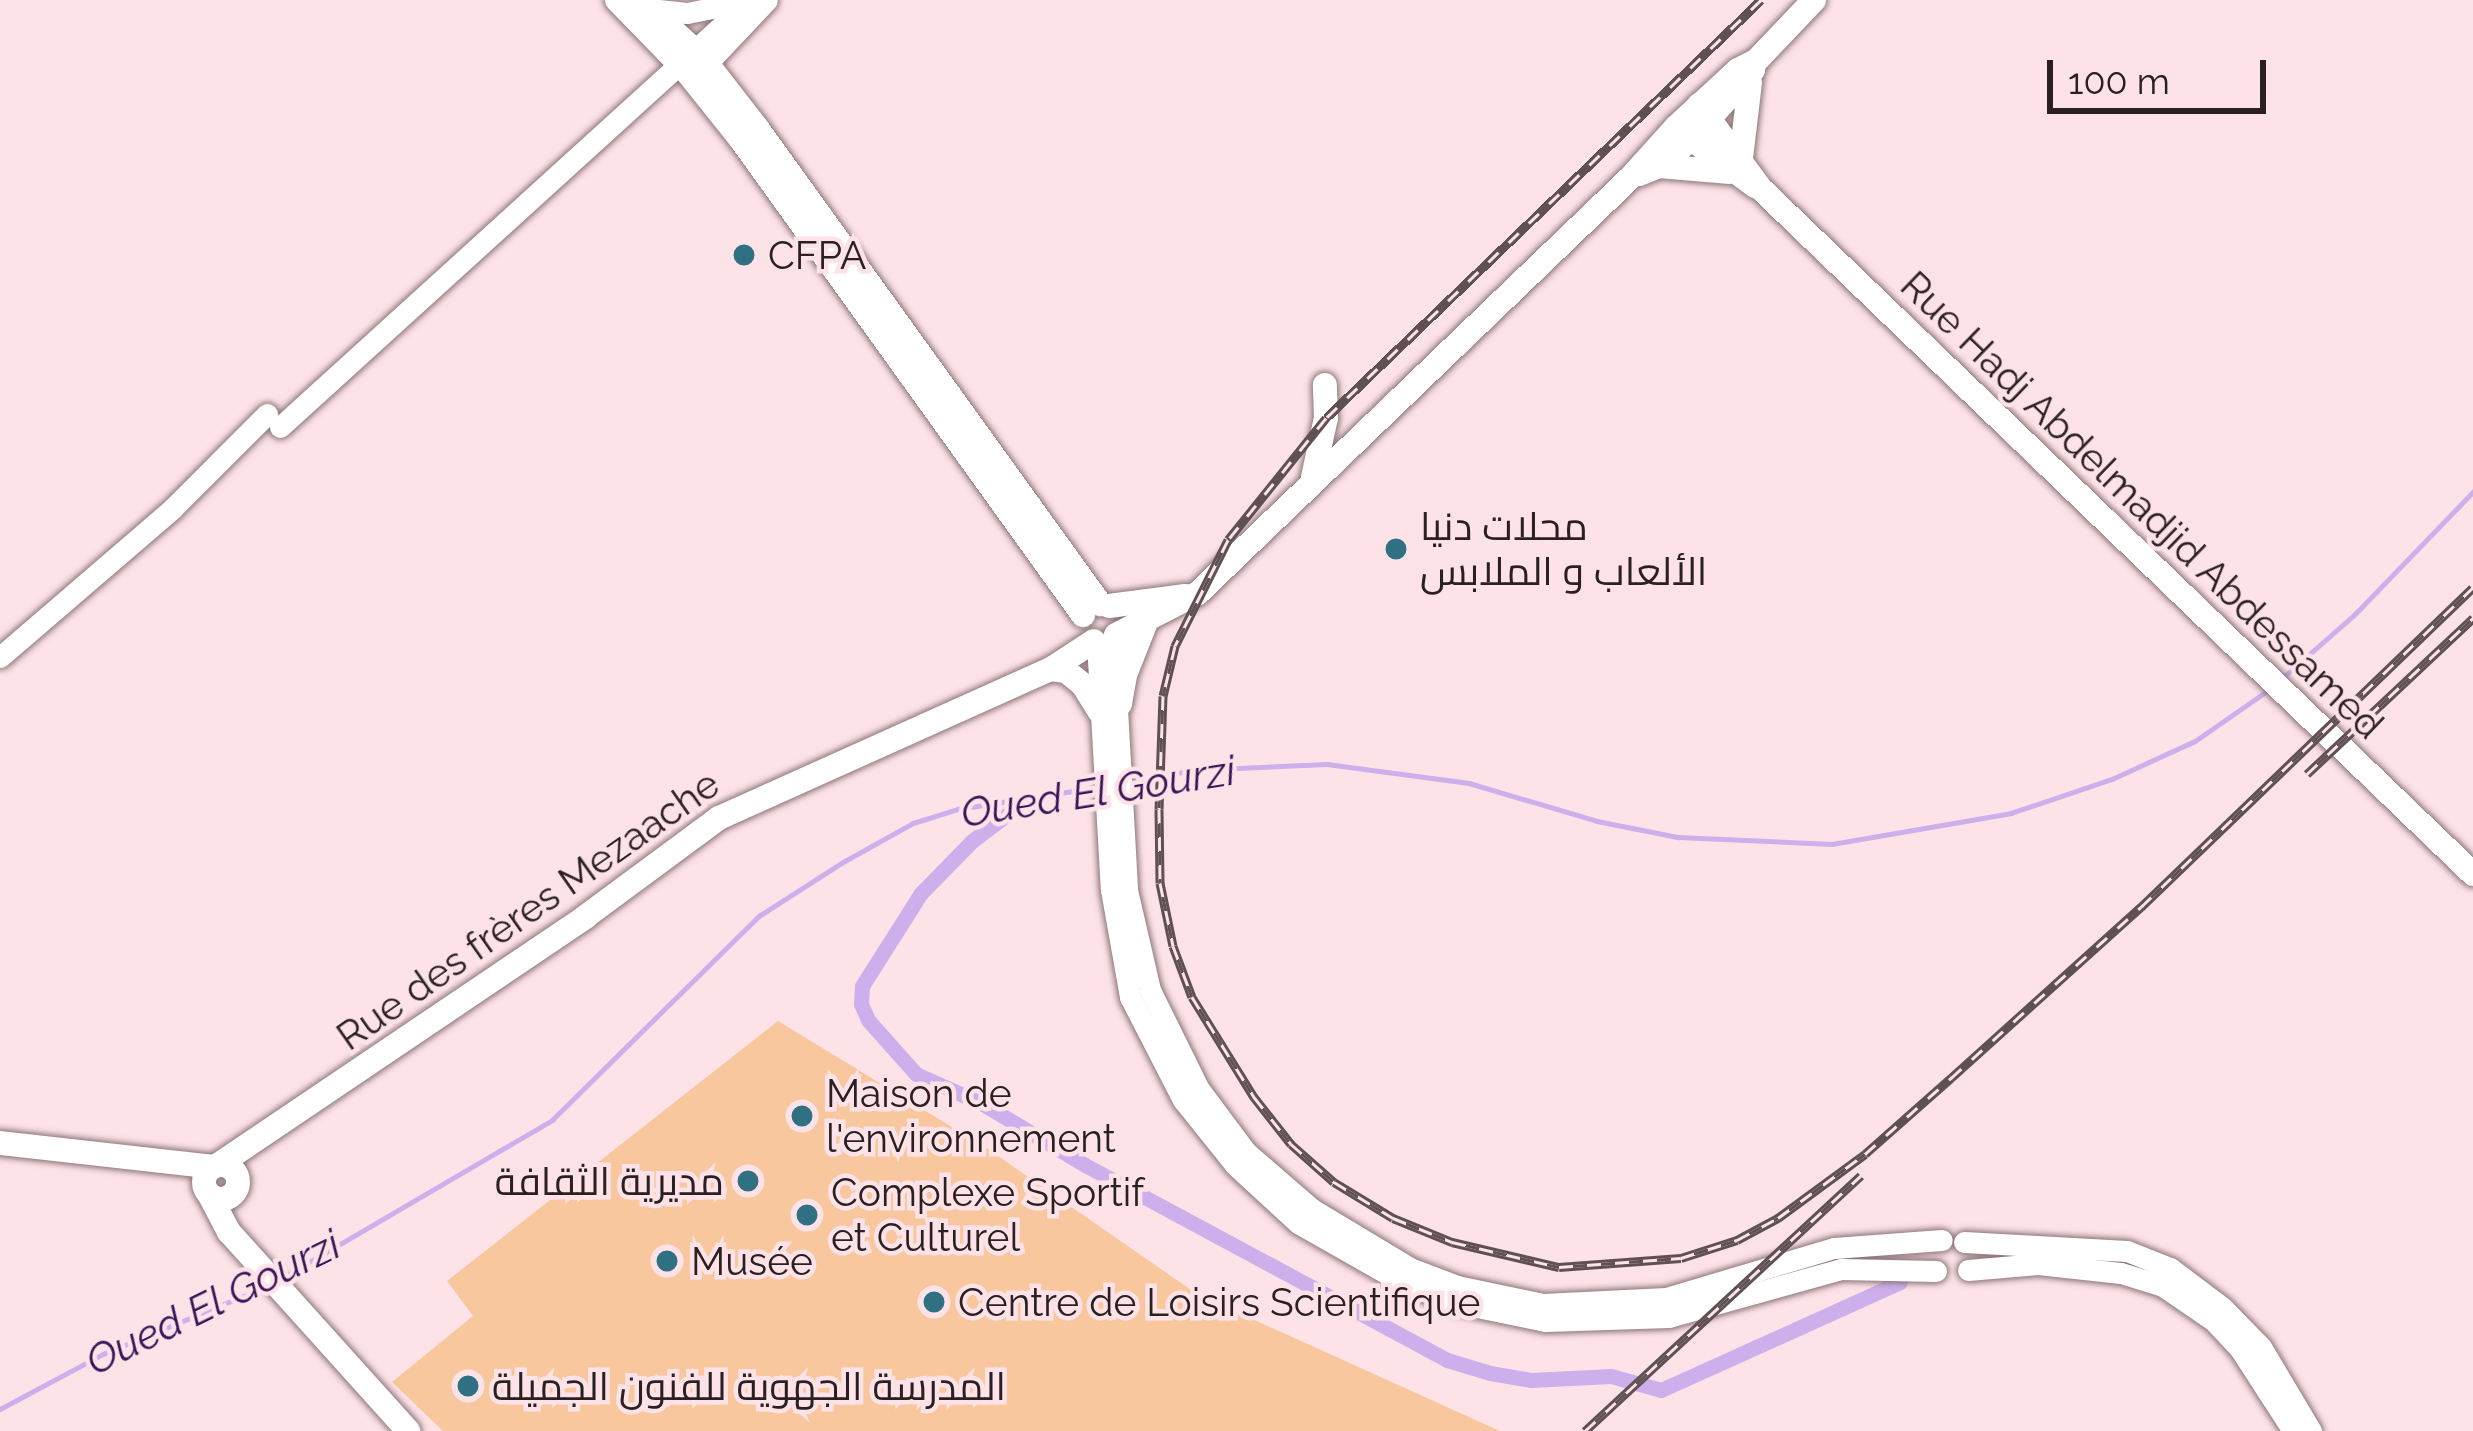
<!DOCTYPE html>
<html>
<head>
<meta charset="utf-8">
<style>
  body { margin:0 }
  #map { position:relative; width:2473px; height:1431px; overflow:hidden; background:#fde3e8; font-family:Raleway,Cairo,sans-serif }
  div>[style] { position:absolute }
  .green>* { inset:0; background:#f8c79d }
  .stream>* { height:4.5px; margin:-2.25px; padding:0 2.25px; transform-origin:2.25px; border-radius:2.25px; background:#cdafec }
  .canal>* { height:15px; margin:-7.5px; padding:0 7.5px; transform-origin:7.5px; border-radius:7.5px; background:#cdafec }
  .roads { filter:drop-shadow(0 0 3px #8c7579) drop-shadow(0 0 3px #8c7579) }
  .minor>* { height:21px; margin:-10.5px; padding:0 10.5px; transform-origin:10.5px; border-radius:10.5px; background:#fff }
  .major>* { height:24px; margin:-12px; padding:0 12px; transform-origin:12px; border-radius:12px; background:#fff }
  .major>.ring { margin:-12px; padding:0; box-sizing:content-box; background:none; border:24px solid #fff; border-radius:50% }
  .rail>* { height:9px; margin-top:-4.5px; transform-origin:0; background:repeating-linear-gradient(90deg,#fde3e8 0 14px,#5e5053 0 28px); box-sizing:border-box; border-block:3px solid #5e5053 }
  .dots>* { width:33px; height:33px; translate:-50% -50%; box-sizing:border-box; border:6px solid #fde3e8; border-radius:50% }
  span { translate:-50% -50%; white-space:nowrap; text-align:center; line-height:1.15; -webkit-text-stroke:9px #fde3e8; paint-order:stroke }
  .poi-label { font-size:39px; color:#2a2022 }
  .left { translate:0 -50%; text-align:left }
  .right { translate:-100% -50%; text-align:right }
  .street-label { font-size:39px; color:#2a2022 }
  .water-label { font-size:42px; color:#3b1358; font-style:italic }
  .scale { position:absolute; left:2047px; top:60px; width:219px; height:54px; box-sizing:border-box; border:6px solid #2a2022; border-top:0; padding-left:15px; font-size:36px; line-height:42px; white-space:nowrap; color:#2a2022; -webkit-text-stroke:9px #fde3e8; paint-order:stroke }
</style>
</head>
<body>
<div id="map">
  <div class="green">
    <i style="clip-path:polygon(778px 1021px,988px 1149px,1197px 1294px,1500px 1431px,443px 1431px,392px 1382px,473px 1316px,447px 1281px)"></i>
  </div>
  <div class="stream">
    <i style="left:2280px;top:680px;width:100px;rotate:-41.3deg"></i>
    <i style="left:2355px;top:614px;width:170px;rotate:-46deg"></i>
    <i style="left:1127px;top:782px;width:68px;rotate:-10.2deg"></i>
    <i style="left:1194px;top:770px;width:133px;rotate:-2.6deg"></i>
    <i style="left:1327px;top:764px;width:143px;rotate:7.6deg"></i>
    <i style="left:1469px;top:783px;width:134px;rotate:16.5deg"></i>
    <i style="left:1597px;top:821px;width:83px;rotate:11.2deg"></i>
    <i style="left:1678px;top:837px;width:154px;rotate:2.6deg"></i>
    <i style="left:1832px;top:844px;width:182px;rotate:-9.8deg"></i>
    <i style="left:2011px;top:813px;width:107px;rotate:-18.6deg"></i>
    <i style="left:2112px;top:779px;width:91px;rotate:-24.6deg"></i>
    <i style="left:2195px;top:741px;width:88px;rotate:-34.8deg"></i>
    <i style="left:282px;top:1278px;width:313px;rotate:-30.3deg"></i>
    <i style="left:552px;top:1120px;width:291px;rotate:-44.6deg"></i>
    <i style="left:759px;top:916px;width:100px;rotate:-32.7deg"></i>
    <i style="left:843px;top:862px;width:80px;rotate:-29.1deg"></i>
    <i style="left:913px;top:823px;width:47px;rotate:-17.3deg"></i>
    <i style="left:958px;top:809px;width:142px;rotate:-8.9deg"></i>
    <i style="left:0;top:1409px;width:117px;rotate:-28.1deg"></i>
    <i style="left:103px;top:1354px;width:178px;rotate:-22.5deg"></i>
  </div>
  <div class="canal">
    <i style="left:1029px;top:798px;width:71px;rotate:143deg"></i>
    <i style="left:972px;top:841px;width:73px;rotate:134.4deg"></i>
    <i style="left:921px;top:893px;width:110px;rotate:122.4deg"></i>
    <i style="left:862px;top:986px;width:18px;rotate:93deg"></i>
    <i style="left:861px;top:1004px;width:17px;rotate:66deg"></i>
    <i style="left:868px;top:1020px;width:72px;rotate:48.4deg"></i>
    <i style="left:916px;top:1074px;width:73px;rotate:24.1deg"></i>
    <i style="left:983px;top:1104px;width:119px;rotate:30.9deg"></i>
    <i style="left:1085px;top:1165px;width:411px;rotate:28.3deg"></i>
    <i style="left:1447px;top:1360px;width:45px;rotate:16.8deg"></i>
    <i style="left:1490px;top:1373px;width:42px;rotate:9.7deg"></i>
    <i style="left:1531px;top:1380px;width:80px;rotate:-2.9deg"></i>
    <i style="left:1611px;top:1376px;width:52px;rotate:15.6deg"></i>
    <i style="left:1661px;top:1390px;width:262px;rotate:-24.3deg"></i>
  </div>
  <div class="roads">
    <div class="minor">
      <i style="left:649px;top:9px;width:38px;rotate:6deg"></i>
      <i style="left:687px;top:13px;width:56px;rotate:-11.3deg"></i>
      <i style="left:698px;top:73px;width:100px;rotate:-46.6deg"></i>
      <i style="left:280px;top:427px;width:635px;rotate:-42.26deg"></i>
      <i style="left:1113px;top:637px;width:253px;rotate:86.8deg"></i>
      <i style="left:1127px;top:890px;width:103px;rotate:77deg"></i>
      <i style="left:1150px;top:990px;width:110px;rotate:63.7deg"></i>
      <i style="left:1199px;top:1089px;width:79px;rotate:53.3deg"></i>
      <i style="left:1246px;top:1152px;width:87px;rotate:40.8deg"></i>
      <i style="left:1312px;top:1209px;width:114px;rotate:31deg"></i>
      <i style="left:1410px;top:1268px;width:50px;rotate:21deg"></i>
      <i style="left:1457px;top:1286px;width:88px;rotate:11.8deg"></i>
      <i style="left:1543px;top:1304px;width:123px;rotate:-2.8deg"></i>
      <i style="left:1666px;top:1298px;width:175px;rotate:-16.6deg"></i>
      <i style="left:1834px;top:1248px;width:108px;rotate:-4.2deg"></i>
      <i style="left:1097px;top:642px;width:248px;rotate:86.8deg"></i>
      <i style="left:1111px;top:890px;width:109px;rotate:79.9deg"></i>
      <i style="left:1130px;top:997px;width:116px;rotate:62.8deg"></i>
      <i style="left:1183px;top:1100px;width:83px;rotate:51.3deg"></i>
      <i style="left:1235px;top:1165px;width:86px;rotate:42.6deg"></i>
      <i style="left:1298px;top:1223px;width:120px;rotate:29.6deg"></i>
      <i style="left:1402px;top:1282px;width:55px;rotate:21.4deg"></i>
      <i style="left:1453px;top:1302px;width:94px;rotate:11.7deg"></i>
      <i style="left:1545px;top:1321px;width:124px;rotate:-1.8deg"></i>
      <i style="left:1669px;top:1317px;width:179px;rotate:-15.6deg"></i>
      <i style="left:1841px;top:1269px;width:95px;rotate:1.2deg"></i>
      <i style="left:0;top:657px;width:228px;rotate:-40.7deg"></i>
      <i style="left:173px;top:508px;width:133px;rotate:-45deg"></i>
      <i style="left:1964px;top:1242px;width:163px;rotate:3.2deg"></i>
      <i style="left:2127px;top:1251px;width:46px;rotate:21.6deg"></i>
      <i style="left:2170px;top:1268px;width:66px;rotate:37deg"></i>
      <i style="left:2223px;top:1308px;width:54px;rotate:45.7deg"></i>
      <i style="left:2261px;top:1347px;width:98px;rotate:59.2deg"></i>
      <i style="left:1968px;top:1270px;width:70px;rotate:-4.9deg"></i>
      <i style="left:2038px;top:1264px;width:83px;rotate:6.2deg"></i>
      <i style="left:2121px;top:1273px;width:44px;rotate:17.2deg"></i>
      <i style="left:2163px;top:1286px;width:62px;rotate:34.5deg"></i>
      <i style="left:2214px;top:1321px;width:38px;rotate:47deg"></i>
      <i style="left:2240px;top:1349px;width:98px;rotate:57.1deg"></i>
    </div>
    <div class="major">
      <i style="left:617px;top:0;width:100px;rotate:45.8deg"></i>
      <i style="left:687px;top:72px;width:88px;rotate:51.4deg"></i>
      <i style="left:742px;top:141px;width:584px;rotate:54.27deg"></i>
      <i style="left:639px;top:0;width:85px;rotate:42.1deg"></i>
      <i style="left:702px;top:57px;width:90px;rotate:52.2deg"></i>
      <i style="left:757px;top:128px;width:587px;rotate:54.22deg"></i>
      <i style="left:1699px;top:105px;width:104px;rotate:53.6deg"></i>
      <i style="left:1761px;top:189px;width:988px;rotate:43.89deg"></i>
      <i style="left:1682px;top:132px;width:91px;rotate:36.5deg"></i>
      <i style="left:1741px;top:158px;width:76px;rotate:-83.2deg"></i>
      <i style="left:1659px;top:166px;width:71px;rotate:4.8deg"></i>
      <i style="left:1639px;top:174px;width:22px;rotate:-22deg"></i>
      <i style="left:1659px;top:166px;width:42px;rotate:-40.2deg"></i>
      <i style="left:1691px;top:139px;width:93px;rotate:-48.1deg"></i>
      <i style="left:1313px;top:477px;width:60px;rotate:-77.6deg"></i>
      <i style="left:1326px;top:418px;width:33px;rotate:-92deg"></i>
      <i style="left:1109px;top:606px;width:77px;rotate:-7.5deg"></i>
      <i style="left:1116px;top:635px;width:92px;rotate:-27.1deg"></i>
      <i style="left:1198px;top:593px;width:600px;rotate:-43.85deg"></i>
      <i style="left:1631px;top:177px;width:67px;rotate:-48deg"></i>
      <i style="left:1676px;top:127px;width:84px;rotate:-42.6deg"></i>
      <i style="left:1738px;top:70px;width:20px;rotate:-27deg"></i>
      <i style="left:1756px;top:61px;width:84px;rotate:-46.4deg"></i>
      <i style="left:1051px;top:669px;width:15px;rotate:8deg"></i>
      <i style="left:1066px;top:671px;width:22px;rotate:39deg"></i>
      <i style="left:1083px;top:685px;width:32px;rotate:58deg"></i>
      <i style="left:1120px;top:704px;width:29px;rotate:-80deg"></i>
      <i style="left:1125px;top:675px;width:57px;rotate:-68.4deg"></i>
      <i style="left:0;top:1143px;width:214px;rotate:6.4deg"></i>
      <i style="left:218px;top:1165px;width:443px;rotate:-34deg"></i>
      <i style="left:585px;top:917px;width:167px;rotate:-36.5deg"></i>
      <i style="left:719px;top:818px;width:364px;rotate:-24.2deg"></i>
      <i style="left:1051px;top:669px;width:51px;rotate:-33.1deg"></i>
      <i class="ring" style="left:204px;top:1165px;width:10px;height:10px"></i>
      <i style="left:209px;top:1194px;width:43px;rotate:62.2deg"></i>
      <i style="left:229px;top:1232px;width:268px;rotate:48deg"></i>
    </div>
  </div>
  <div class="rail">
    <i style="left:1761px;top:0;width:603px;rotate:136.14deg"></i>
    <i style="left:1326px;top:418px;width:156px;rotate:128.8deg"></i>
    <i style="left:1228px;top:540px;width:119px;rotate:116.6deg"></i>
    <i style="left:1175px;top:646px;width:51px;rotate:103.5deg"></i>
    <i style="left:1163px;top:696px;width:113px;rotate:92deg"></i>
    <i style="left:1159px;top:809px;width:74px;rotate:89.2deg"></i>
    <i style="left:1160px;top:883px;width:64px;rotate:78.3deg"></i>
    <i style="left:1173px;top:946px;width:54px;rotate:69.6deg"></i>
    <i style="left:1192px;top:997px;width:118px;rotate:58.2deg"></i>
    <i style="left:1254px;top:1097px;width:60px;rotate:51.8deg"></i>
    <i style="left:1291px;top:1144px;width:57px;rotate:41.5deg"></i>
    <i style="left:1334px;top:1182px;width:69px;rotate:31.4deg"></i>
    <i style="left:1393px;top:1218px;width:64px;rotate:22.1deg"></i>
    <i style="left:1452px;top:1242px;width:110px;rotate:13.2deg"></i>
    <i style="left:1559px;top:1267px;width:122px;rotate:-4.2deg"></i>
    <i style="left:1681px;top:1258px;width:59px;rotate:-17.8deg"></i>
    <i style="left:1737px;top:1240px;width:47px;rotate:-28.2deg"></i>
    <i style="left:1778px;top:1218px;width:108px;rotate:-36.3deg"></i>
    <i style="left:1865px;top:1154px;width:115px;rotate:-41.5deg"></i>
    <i style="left:1951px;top:1078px;width:256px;rotate:-42deg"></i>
    <i style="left:2141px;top:907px;width:460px;rotate:-43.9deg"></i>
    <i style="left:2307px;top:774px;width:228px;rotate:-43.2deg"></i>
    <i style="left:1585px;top:1431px;width:376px;rotate:-42.8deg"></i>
  </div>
  <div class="dots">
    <i style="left:744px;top:255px;background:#2f7083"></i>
    <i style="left:1396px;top:549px;background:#2f7083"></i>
    <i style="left:802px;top:1116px;background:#2f7083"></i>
    <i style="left:748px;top:1181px;background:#2f7083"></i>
    <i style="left:807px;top:1215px;background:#2f7083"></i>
    <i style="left:667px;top:1261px;background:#2f7083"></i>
    <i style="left:934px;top:1302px;background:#2f7083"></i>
    <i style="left:468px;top:1386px;background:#2f7083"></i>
  </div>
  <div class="poi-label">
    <span class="left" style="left:768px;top:255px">CFPA</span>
    <span class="left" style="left:1420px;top:549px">محلات دنيا<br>الألعاب و الملابس</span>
    <span class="left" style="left:826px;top:1116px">Maison de<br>l'environnement</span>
    <span class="right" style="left:724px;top:1181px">مديرية الثقافة</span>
    <span class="left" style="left:831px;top:1215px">Complexe Sportif<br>et Culturel</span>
    <span class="left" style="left:691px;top:1261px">Musée</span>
    <span class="left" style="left:958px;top:1302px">Centre de Loisirs Scientifique</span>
    <span class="left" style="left:492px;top:1386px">المدرسة الجهوية للفنون الجميلة</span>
  </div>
  <div class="street-label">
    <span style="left:2142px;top:505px;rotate:44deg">Rue Hadj Abdelmadjid Abdessamed</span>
    <span style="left:528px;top:910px;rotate:-35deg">Rue des frères Mezaache</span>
  </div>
  <div class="water-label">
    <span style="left:1098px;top:792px;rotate:-9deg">Oued El Gourzi</span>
    <span style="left:213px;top:1303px;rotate:-26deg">Oued El Gourzi</span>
  </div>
  <div class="scale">100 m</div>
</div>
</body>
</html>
